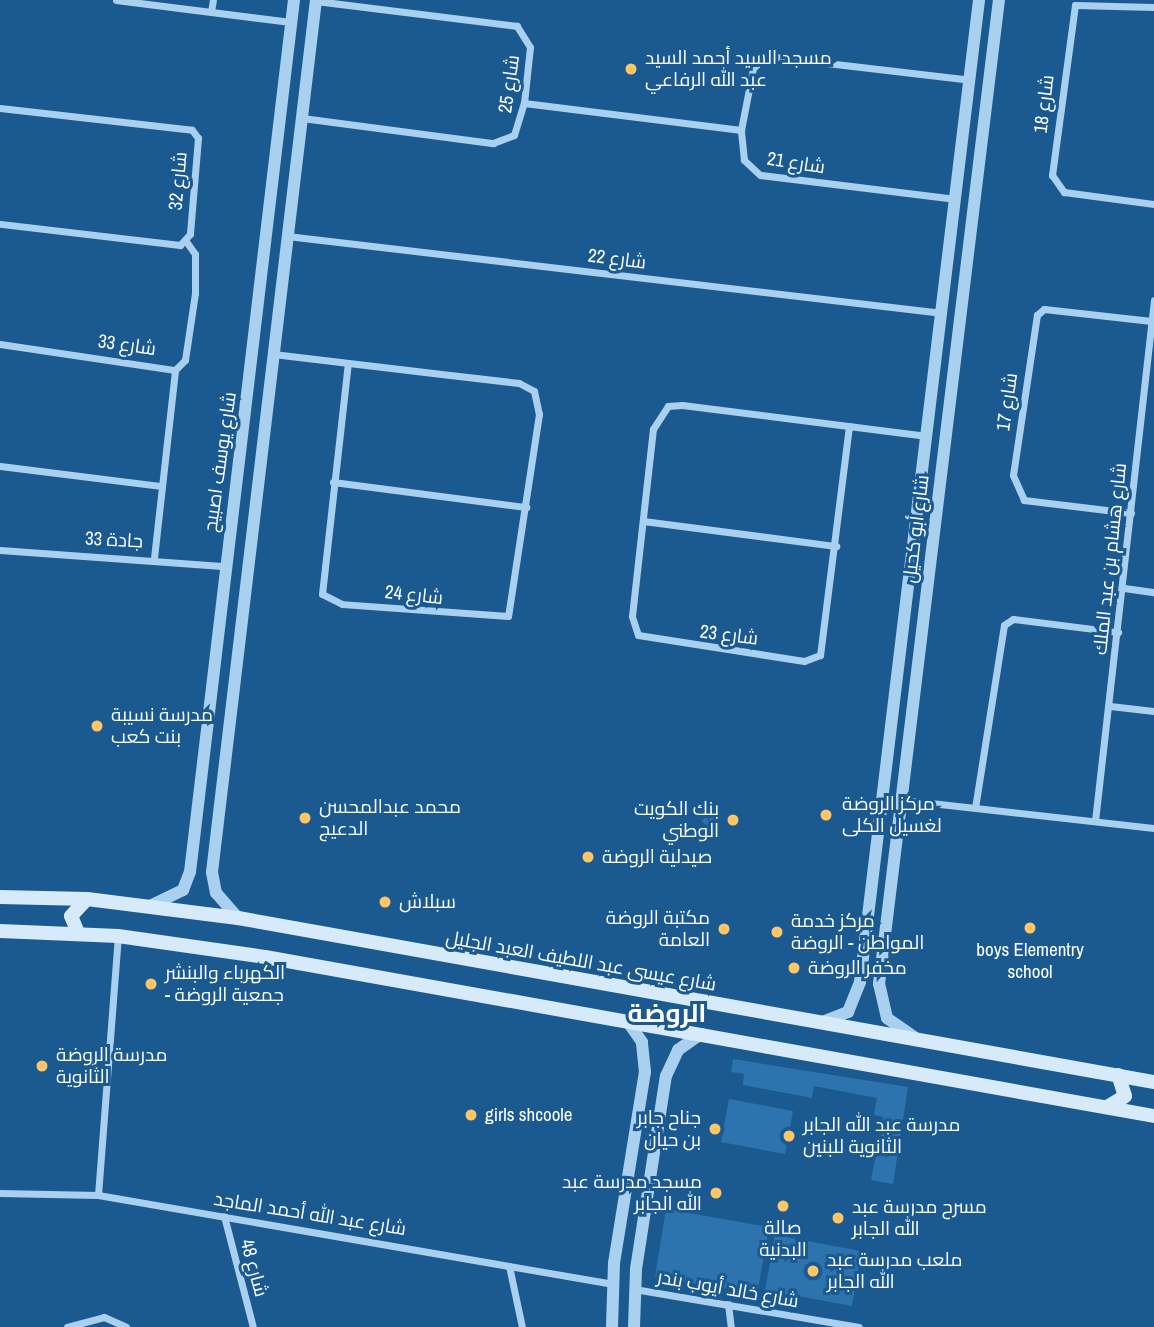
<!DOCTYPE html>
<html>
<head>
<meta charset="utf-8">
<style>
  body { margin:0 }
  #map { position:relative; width:1154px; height:1327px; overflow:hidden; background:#1a5a91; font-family:"Archivo Narrow",Cairo,sans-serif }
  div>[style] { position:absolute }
  .green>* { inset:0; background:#2d74af }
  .round { border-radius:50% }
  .minor>* { height:7px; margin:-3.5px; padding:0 3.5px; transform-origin:3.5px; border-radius:3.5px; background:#aad0ef }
  .tertiary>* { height:12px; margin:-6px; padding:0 6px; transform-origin:6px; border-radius:6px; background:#aad0ef }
  .secondary>* { height:14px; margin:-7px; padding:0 7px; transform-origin:7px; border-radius:7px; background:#d7eafa }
  .dots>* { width:19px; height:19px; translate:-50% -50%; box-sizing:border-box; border:4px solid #1a5a91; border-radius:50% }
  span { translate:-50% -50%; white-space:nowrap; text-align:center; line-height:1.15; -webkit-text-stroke:6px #1a5a91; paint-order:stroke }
  .poi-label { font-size:19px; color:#fff }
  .left { translate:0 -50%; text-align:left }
  .right { translate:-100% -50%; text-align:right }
  .street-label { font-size:19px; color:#fff }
  .district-label { font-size:26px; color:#fff; font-weight:700 }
</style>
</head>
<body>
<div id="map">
  <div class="green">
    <i class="round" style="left:701px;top:806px;width:20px;height:20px"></i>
    <i style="clip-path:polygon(733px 1059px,908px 1087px,893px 1184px,871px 1180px,883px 1117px,874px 1115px,877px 1098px,814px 1086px,812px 1098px,743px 1085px,744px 1074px,731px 1072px)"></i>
    <i style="clip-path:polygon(729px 1099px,793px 1111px,785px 1154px,721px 1142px)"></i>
    <i style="clip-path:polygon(666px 1209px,769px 1227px,757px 1294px,655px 1277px)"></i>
    <i style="clip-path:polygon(775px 1235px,861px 1251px,852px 1306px,765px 1290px)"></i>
  </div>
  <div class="minor">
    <i style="left:116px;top:0;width:176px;rotate:7.2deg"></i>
    <i style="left:1154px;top:7px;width:79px;rotate:-178.5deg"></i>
    <i style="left:1075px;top:5px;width:172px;rotate:97.7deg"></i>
    <i style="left:1052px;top:175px;width:21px;rotate:55deg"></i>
    <i style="left:1064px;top:192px;width:91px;rotate:7.6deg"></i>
    <i style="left:211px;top:12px;width:12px;rotate:-81deg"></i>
    <i style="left:524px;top:103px;width:219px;rotate:7.1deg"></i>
    <i style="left:0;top:108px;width:193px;rotate:6.5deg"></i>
    <i style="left:192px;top:130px;width:10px;rotate:53deg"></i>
    <i style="left:198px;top:138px;width:96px;rotate:94.8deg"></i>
    <i style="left:190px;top:234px;width:15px;rotate:132deg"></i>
    <i style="left:180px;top:245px;width:181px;rotate:-173.3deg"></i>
    <i style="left:302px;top:118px;width:193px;rotate:7.5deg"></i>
    <i style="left:493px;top:143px;width:22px;rotate:-21deg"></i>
    <i style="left:514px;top:135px;width:34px;rotate:-73deg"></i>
    <i style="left:524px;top:103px;width:56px;rotate:-83.9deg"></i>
    <i style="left:530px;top:47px;width:25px;rotate:-122deg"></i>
    <i style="left:517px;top:26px;width:203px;rotate:-172.9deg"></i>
    <i style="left:956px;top:199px;width:197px;rotate:-173deg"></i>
    <i style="left:760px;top:175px;width:22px;rotate:-137deg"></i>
    <i style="left:744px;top:160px;width:30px;rotate:-96deg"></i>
    <i style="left:741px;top:130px;width:63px;rotate:-79deg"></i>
    <i style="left:753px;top:68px;width:18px;rotate:-41deg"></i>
    <i style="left:767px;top:56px;width:204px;rotate:6.7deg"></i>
    <i style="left:287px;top:236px;width:660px;rotate:6.7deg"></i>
    <i style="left:0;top:344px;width:177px;rotate:8.5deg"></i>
    <i style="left:273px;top:354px;width:178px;rotate:6.8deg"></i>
    <i style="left:450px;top:375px;width:69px;rotate:6.6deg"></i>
    <i style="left:519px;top:383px;width:17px;rotate:28deg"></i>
    <i style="left:534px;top:391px;width:24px;rotate:78deg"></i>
    <i style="left:539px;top:414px;width:204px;rotate:98.7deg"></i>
    <i style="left:508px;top:616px;width:166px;rotate:-175.9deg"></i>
    <i style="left:342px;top:604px;width:22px;rotate:-153deg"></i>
    <i style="left:322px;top:594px;width:232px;rotate:-83.6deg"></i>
    <i style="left:175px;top:370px;width:14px;rotate:-45deg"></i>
    <i style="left:185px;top:360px;width:68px;rotate:-81.5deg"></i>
    <i style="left:195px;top:293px;width:39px;rotate:-90deg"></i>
    <i style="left:195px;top:254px;width:16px;rotate:-125deg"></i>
    <i style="left:849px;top:426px;width:231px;rotate:97.2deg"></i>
    <i style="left:820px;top:655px;width:17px;rotate:159deg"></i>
    <i style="left:804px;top:661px;width:168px;rotate:-171.1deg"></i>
    <i style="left:638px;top:635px;width:20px;rotate:-108deg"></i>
    <i style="left:632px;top:616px;width:188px;rotate:-83.6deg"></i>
    <i style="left:653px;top:429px;width:27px;rotate:-57deg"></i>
    <i style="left:668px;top:406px;width:14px;rotate:-4deg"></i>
    <i style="left:682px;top:405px;width:247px;rotate:7.2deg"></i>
    <i style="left:0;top:466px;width:161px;rotate:7.1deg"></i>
    <i style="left:333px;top:482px;width:195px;rotate:7.4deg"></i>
    <i style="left:1131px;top:513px;width:108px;rotate:-173.1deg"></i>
    <i style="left:1024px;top:500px;width:27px;rotate:-114deg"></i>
    <i style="left:1013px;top:475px;width:162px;rotate:-81.5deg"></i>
    <i style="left:1037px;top:315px;width:9px;rotate:-41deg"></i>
    <i style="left:1044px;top:309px;width:108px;rotate:6.4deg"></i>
    <i style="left:643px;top:521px;width:195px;rotate:7.4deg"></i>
    <i style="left:0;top:550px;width:226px;rotate:4.1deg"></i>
    <i style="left:154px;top:558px;width:189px;rotate:-83.6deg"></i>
    <i style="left:1124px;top:588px;width:30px;rotate:8deg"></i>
    <i style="left:1110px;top:706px;width:44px;rotate:6.5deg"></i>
    <i style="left:904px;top:800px;width:252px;rotate:6.4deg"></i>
    <i style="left:975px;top:808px;width:185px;rotate:-81deg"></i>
    <i style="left:1004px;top:625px;width:11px;rotate:-34deg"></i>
    <i style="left:1013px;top:619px;width:106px;rotate:7.1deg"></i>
    <i style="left:1095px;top:821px;width:524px;rotate:-83.54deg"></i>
    <i style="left:0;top:1193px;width:98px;rotate:1.2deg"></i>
    <i style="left:98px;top:1195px;width:523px;rotate:9.8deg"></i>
    <i style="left:98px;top:1195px;width:259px;rotate:-85.6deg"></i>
    <i style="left:224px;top:1216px;width:115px;rotate:75.4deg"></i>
    <i style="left:509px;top:1266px;width:62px;rotate:78deg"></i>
    <i style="left:634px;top:1289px;width:228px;rotate:9.6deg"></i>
    <i style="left:728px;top:1304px;width:23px;rotate:83deg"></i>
    <i style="left:67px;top:1327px;width:38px;rotate:-15deg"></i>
    <i style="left:104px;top:1317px;width:24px;rotate:24deg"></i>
  </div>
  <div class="tertiary">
    <i style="left:150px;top:906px;width:37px;rotate:-26deg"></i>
    <i style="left:183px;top:890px;width:19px;rotate:-69deg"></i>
    <i style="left:190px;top:872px;width:878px;rotate:-83.2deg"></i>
    <i style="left:238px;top:918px;width:33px;rotate:-131deg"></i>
    <i style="left:216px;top:893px;width:21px;rotate:-101deg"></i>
    <i style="left:212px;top:872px;width:878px;rotate:-83.2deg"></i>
    <i style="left:822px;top:1022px;width:28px;rotate:-21deg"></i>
    <i style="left:848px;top:1012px;width:32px;rotate:-68deg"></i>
    <i style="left:860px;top:982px;width:989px;rotate:-83.09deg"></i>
    <i style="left:914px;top:1037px;width:33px;rotate:-145deg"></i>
    <i style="left:887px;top:1018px;width:35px;rotate:-103deg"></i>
    <i style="left:879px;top:984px;width:991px;rotate:-83.05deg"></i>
    <i style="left:612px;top:1327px;width:64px;rotate:-88.2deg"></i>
    <i style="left:614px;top:1263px;width:193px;rotate:-80.8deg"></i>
    <i style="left:645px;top:1072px;width:30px;rotate:-96deg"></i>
    <i style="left:642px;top:1042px;width:24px;rotate:-125deg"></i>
    <i style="left:634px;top:1327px;width:58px;rotate:-88deg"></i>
    <i style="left:636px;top:1269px;width:195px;rotate:-81.2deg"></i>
    <i style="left:666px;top:1076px;width:29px;rotate:-65deg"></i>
    <i style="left:678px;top:1050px;width:28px;rotate:-35deg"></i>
  </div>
  <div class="secondary">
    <i style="left:0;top:897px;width:87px;rotate:1.3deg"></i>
    <i style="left:87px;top:899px;width:152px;rotate:7.2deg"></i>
    <i style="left:238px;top:918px;width:931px;rotate:10.15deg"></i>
    <i style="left:0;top:931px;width:118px;rotate:2.4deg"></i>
    <i style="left:118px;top:936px;width:148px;rotate:8.1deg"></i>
    <i style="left:265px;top:957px;width:903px;rotate:10.14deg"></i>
    <i style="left:78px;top:933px;width:18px;rotate:-112deg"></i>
    <i style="left:71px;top:916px;width:23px;rotate:-47deg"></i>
    <i style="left:1107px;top:1107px;width:21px;rotate:-31deg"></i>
    <i style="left:1125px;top:1096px;width:22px;rotate:-108deg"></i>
  </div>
  <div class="dots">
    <i style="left:631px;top:69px;background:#ffc567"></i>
    <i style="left:97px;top:726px;background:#ffc567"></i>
    <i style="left:826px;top:815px;background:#ffc567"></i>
    <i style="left:305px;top:818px;background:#ffc567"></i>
    <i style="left:733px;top:820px;background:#ffc567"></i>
    <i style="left:588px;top:857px;background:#ffc567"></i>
    <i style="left:385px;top:902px;background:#ffc567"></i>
    <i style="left:1030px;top:928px;background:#ffc567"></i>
    <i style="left:724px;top:929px;background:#ffc567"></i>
    <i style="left:777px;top:932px;background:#ffc567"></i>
    <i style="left:794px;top:968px;background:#ffc567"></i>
    <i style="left:151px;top:984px;background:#ffc567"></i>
    <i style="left:42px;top:1066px;background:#ffc567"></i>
    <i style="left:471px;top:1115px;background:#ffc567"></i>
    <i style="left:715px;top:1129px;background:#ffc567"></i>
    <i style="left:789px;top:1136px;background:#ffc567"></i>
    <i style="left:716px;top:1193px;background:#ffc567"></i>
    <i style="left:783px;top:1206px;background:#ffc567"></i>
    <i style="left:838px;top:1218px;background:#ffc567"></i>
    <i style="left:813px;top:1271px;background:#ffc567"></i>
  </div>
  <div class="poi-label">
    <span class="left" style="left:645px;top:69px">مسجد السيد أحمد السيد<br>عبد الله الرفاعي</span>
    <span class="left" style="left:111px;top:726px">مدرسة نسيبة<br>بنت كعب</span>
    <span class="left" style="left:842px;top:815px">مركز الروضة<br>لغسيل الكلى</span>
    <span class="left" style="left:319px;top:818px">محمد عبدالمحسن<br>الدعيج</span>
    <span class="right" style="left:719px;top:820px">بنك الكويت<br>الوطني</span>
    <span class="left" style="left:602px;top:857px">صيدلية الروضة</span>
    <span class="left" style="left:399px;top:902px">سبلاش</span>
    <span class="right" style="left:710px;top:929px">مكتبة الروضة<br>العامة</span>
    <span class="left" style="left:791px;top:932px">مركز خدمة<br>المواطن - الروضة</span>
    <span style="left:1030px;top:961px">boys Elementry<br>school</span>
    <span class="left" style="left:808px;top:968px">مخفر الروضة</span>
    <span class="left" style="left:165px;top:984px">الكهرباء والبنشر<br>- جمعية الروضة</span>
    <span class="left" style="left:56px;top:1066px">مدرسة الروضة<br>الثانوية</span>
    <span class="left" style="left:485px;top:1115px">girls shcoole</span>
    <span class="right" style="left:701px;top:1129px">جناح جابر<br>بن حيان</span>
    <span class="left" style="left:803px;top:1136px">مدرسة عبد الله الجابر<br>الثانوية للبنين</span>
    <span class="right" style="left:702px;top:1193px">مسجد مدرسة عبد<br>الله الجابر</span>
    <span class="left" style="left:852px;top:1218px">مسرح مدرسة عبد<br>الله الجابر</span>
    <span style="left:783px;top:1239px">صالة<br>البدنية</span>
    <span class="left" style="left:827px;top:1271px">ملعب مدرسة عبد<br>الله الجابر</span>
  </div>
  <div class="street-label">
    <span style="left:509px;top:84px;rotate:-82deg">شارع 25</span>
    <span style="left:1044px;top:104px;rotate:-83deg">شارع 18</span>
    <span style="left:796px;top:163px;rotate:9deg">شارع 21</span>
    <span style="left:178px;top:181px;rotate:-85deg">شارع 32</span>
    <span style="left:617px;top:259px;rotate:7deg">شارع 22</span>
    <span style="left:127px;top:345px;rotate:8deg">شارع 33</span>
    <span style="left:1007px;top:402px;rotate:-82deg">شارع 17</span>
    <span style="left:220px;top:462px;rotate:-82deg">شارع يوسف اصبيح</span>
    <span style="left:916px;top:529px;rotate:-83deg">شارع أبو كحيل</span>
    <span style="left:114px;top:540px;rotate:3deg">جادة 33</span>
    <span style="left:1110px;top:559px;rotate:-84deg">شارع هشام بن عبد الملك</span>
    <span style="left:414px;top:595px;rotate:6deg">شارع 24</span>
    <span style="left:729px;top:635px;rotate:7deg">شارع 23</span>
    <span style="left:581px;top:961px;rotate:10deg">شارع عيسى عبد اللطيف العبد الجليل</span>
    <span style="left:310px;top:1214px;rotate:9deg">شارع عبد الله أحمد الماجد</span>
    <span style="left:254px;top:1268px;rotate:75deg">شارع 48</span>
    <span style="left:728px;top:1289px;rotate:10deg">شارع خالد أيوب بندر</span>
  </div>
  <div class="district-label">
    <span style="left:667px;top:1013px">الروضة</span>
  </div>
</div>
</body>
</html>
